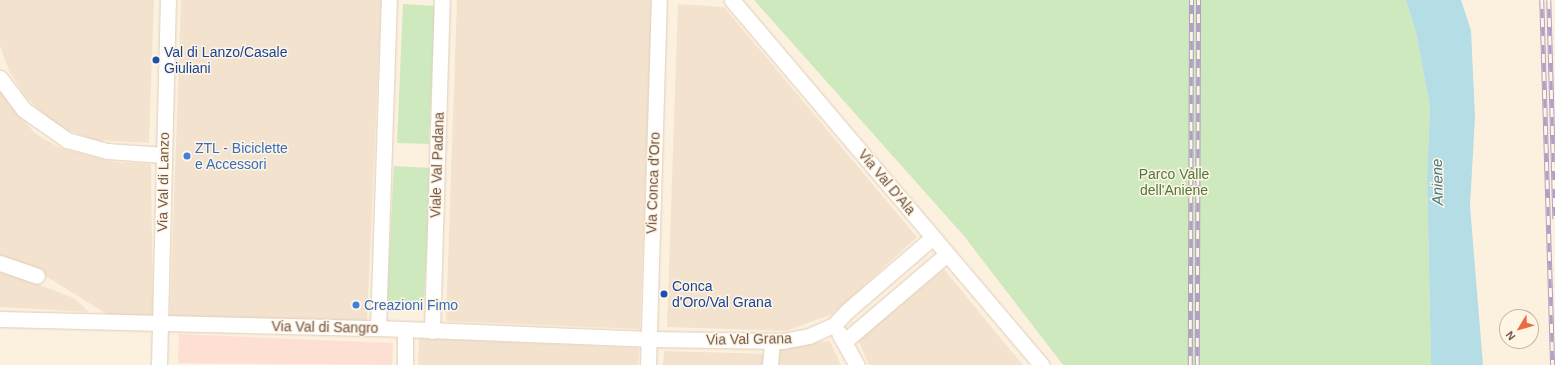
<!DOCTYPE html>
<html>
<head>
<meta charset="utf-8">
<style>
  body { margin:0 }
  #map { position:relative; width:1555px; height:365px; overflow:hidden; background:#fcf1df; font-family:Helvetica,sans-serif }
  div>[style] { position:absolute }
  .residential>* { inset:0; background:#f3e3ce }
  .commercial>* { inset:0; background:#fde0d3 }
  .green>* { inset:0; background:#cfe9be }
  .water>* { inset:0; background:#b4dde5 }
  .roads { filter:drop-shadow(0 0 1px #e0cdbb) drop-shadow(0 0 1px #e0cdbb) }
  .minor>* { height:15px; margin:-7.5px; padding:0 7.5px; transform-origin:7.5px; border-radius:7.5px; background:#fff }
  .rail>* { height:4.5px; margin-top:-2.25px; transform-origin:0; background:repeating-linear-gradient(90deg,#fff5e5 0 9px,#b49fc4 0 18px); box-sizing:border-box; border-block:1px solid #b49fc4 }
  .dots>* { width:11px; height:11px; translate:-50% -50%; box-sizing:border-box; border:2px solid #fff5e5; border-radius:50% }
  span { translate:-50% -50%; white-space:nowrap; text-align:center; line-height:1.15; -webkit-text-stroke:3px #fff5e5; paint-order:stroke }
  .transit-label { font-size:14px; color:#164399 }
  .left { translate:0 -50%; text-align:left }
  .shop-label { font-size:14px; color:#366cbe }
  .street-label { font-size:14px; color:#725747 }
  .park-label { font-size:14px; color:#4f7840 }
  .water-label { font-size:15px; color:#417986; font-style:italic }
  .north { position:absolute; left:1499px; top:309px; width:40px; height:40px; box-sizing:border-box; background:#fff5e5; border:1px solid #c7b6a6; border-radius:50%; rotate:232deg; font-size:11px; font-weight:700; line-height:16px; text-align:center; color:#725747 }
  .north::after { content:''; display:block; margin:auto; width:14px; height:18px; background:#e76b43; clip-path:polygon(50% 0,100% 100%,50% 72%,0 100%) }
</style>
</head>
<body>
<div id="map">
  <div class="residential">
    <i style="clip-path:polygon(0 0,154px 0,149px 143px,94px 140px,55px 125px,25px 96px,9px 71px,0 46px)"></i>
    <i style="clip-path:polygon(181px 0,381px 0,367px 323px,170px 316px)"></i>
    <i style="clip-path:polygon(457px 0,652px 0,640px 329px,446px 321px)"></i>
    <i style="clip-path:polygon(678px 4px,724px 7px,917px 237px,833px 314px,786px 331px,667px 327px)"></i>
    <i style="clip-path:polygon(0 90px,10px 106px,35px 133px,60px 148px,113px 162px,151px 164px,153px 318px,110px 316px,31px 267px,0 257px)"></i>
    <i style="clip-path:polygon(944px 269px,993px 329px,1023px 365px,869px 365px,858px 340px)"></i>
    <i style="clip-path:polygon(0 270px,74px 298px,89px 312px,0 307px)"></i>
    <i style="clip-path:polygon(419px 338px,639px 348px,638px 365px,418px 365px)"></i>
    <i style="clip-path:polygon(830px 341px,841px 365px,663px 365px,664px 351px,777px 354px,777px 346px)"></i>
  </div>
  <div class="commercial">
    <i style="clip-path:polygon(179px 334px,393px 343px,392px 365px,178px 363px)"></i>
  </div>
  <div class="green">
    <i style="clip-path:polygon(754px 0,1406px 0,1416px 33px,1430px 107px,1427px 175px,1431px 365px,1063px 365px,964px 236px)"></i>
    <i style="clip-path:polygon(403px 4px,435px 6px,429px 144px,397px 143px)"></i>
    <i style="clip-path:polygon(394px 166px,431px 168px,424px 304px,387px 301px)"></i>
  </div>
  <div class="water">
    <i style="clip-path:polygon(1406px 0,1461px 0,1471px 30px,1475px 117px,1470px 206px,1483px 365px,1431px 365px,1427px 175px,1430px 107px,1416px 33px)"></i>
  </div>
  <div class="roads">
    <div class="minor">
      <i style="left:732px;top:0;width:479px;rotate:49.7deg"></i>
      <i style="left:0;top:78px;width:39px;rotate:53deg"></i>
      <i style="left:23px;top:109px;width:54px;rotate:35.2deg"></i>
      <i style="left:67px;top:140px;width:41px;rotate:15.4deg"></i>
      <i style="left:107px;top:151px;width:57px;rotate:4deg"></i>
      <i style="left:0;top:263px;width:39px;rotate:19deg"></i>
      <i style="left:0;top:319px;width:378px;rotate:1.4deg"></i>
      <i style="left:378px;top:328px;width:271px;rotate:2.3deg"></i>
      <i style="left:649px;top:339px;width:134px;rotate:0.9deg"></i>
      <i style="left:783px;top:341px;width:26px;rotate:-11deg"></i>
      <i style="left:809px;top:336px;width:27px;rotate:-24deg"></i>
      <i style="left:834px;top:325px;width:19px;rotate:-47deg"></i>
      <i style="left:847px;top:311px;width:113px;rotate:-40.7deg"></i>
      <i style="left:378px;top:328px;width:328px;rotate:-88.1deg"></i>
      <i style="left:432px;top:331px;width:331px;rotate:-88.3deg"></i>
      <i style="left:839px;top:333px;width:37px;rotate:61deg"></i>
      <i style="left:845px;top:341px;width:134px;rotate:-40.5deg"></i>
      <i style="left:159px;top:365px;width:365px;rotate:-88.6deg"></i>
      <i style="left:405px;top:365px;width:36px;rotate:-90deg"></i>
      <i style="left:648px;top:365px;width:365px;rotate:-88.3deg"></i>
      <i style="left:770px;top:365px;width:24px;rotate:-85deg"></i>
    </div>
  </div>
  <div class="rail">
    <i style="left:1542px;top:0;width:365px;rotate:88.3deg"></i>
    <i style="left:1549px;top:0;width:219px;rotate:88.4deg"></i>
    <i style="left:1190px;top:365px;width:365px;rotate:-89.8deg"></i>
    <i style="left:1197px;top:365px;width:365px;rotate:-89.8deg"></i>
  </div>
  <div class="dots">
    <i style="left:156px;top:60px;background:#1a4fb4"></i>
    <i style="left:187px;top:156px;background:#3f7fe0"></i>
    <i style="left:664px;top:294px;background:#1a4fb4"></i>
    <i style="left:356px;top:305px;background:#3f7fe0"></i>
  </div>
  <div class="transit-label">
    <span class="left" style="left:164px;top:60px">Val di Lanzo/Casale<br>Giuliani</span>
    <span class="left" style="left:672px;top:294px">Conca<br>d'Oro/Val Grana</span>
  </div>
  <div class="shop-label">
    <span class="left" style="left:195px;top:156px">ZTL - Biciclette<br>e Accessori</span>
    <span class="left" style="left:364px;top:305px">Creazioni Fimo</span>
  </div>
  <div class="street-label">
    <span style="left:437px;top:165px;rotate:-88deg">Viale Val Padana</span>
    <span style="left:163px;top:182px;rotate:-89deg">Via Val di Lanzo</span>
    <span style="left:887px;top:182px;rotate:50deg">Via Val D'Ala</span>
    <span style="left:653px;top:183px;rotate:-88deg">Via Conca d'Oro</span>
    <span style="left:325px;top:327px;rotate:1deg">Via Val di Sangro</span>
    <span style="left:749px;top:339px;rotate:-1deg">Via Val Grana</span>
  </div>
  <div class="park-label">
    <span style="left:1174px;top:182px">Parco Valle<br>dell'Aniene</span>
  </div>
  <div class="water-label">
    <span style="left:1437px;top:182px;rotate:-91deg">Aniene</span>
  </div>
  <div class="north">N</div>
</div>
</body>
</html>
